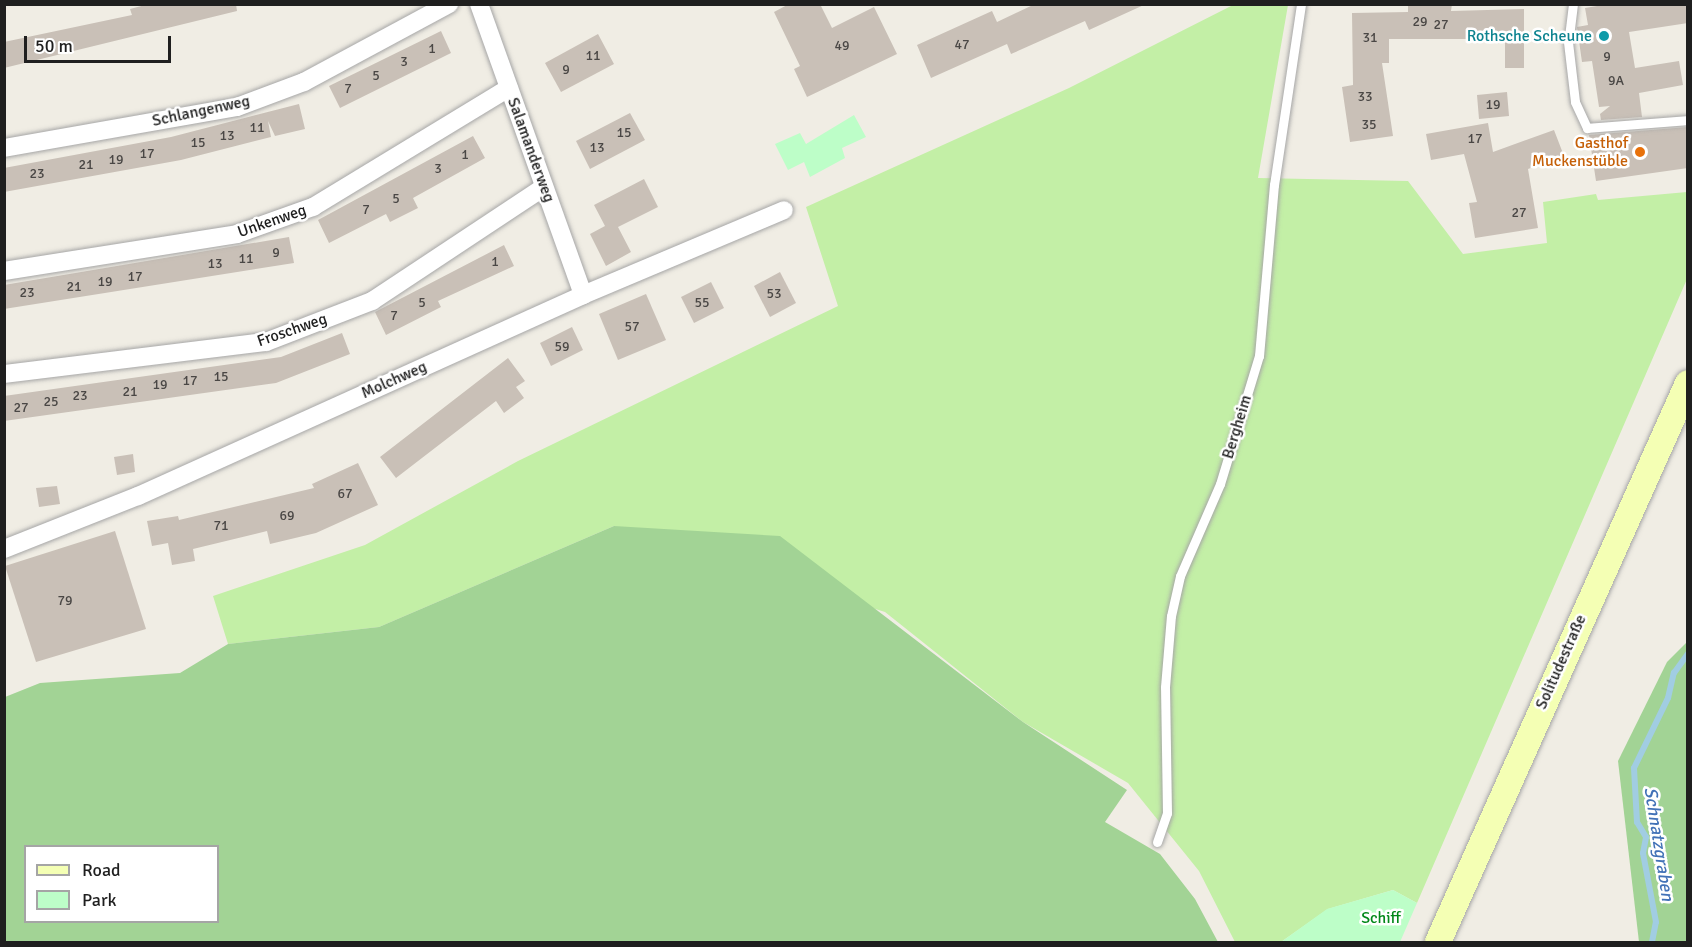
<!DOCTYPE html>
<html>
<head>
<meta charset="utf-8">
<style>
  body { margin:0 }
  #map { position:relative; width:1692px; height:947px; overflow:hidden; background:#f0ede4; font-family:Signika,sans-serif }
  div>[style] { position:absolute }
  .grass>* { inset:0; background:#c3efa6 }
  .forest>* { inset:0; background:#a2d395 }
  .park>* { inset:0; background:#bdfec8 }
  .stream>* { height:6px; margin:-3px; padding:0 3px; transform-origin:3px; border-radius:3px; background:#a1cde2 }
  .building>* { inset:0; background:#c9c0b7 }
  .roads { filter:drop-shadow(0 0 2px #a6a6a6) drop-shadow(0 0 2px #a6a6a6) }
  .lane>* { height:9px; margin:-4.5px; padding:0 4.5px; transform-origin:4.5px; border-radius:4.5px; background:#fff }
  .street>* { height:18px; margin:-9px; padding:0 9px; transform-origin:9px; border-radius:9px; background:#fff }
  .secondary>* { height:26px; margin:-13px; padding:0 13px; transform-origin:13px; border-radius:13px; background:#f4ffb4 }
  .dots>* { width:16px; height:16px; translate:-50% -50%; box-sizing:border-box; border:3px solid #fff; border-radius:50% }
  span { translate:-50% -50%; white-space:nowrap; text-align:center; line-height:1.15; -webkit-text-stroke:5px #fff; paint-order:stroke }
  .number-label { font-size:14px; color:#4a4745 }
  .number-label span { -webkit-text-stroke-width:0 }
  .culture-label { font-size:16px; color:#0d838f }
  .right { translate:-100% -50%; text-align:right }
  .street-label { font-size:16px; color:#1f1f1f }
  .food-label { font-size:16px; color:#c56008 }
  .park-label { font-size:16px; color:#028819 }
  .water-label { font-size:18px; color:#4272b7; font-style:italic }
  .frame { position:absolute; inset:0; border:6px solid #1f1f1f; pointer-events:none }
  .legend { position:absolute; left:24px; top:845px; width:195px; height:78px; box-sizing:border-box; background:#fff; border:2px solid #a5a5a5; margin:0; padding:8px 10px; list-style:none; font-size:18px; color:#1f1f1f }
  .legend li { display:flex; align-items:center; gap:12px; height:30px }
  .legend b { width:30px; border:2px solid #a5a5a5 }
  .scale { position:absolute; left:24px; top:36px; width:147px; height:27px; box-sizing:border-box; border:3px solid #1f1f1f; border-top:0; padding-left:8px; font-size:18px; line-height:21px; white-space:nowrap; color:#1f1f1f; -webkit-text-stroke:4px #fff; paint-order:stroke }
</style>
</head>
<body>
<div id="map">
  <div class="grass">
    <i style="clip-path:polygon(1233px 5px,1288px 5px,1258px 178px,1408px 181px,1463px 254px,1547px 243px,1543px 202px,1596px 194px,1598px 200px,1687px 192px,1687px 279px,1417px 903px,1393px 890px,1328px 909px,1281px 942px,1235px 942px,1199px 871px,1128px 783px,1023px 722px,885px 612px,614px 526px,379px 627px,228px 644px,213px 596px,365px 545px,518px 461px,838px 306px,806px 207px,1069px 88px)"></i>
  </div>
  <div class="forest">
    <i style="clip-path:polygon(evenodd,614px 526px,780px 536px,1023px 722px,1127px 790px,1105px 822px,1160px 854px,1195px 899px,1218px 942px,5px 942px,5px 697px,40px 683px,180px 673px,228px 644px,379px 627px,614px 526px,26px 846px,218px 846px,218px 922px,26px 922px,26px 846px)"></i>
    <i style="clip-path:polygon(1687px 642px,1687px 942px,1639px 942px,1618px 761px,1667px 662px)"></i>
  </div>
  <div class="park">
    <i style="clip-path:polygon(854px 115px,866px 137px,842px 148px,845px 158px,810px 177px,804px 162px,788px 170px,775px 144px,800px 133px,806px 144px)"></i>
    <i style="clip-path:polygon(1393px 890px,1417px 903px,1400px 942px,1281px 942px,1327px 909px)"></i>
  </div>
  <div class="stream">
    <i style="left:1652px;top:942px;width:20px;rotate:-79deg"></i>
    <i style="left:1656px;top:922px;width:70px;rotate:-100.7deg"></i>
    <i style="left:1643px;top:853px;width:16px;rotate:-79deg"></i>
    <i style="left:1646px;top:837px;width:17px;rotate:-121deg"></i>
    <i style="left:1637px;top:822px;width:54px;rotate:-93.2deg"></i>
    <i style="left:1634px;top:768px;width:78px;rotate:-64.1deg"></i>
    <i style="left:1668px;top:698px;width:26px;rotate:-77deg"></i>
    <i style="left:1674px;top:673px;width:24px;rotate:-54deg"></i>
  </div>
  <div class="building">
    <i style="clip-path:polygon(149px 4px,236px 4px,237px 11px,4px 68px,4px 42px,132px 15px,130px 9px)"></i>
    <i style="clip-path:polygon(789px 4px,820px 4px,832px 28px,874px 7px,897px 54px,807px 97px,794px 69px,800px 66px,774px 12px)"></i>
    <i style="clip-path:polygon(1035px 4px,1146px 4px,1089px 30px,1085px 21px,1011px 54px,1007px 44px,931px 78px,917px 45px,992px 11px,997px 22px)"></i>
    <i style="clip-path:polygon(1408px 4px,1452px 4px,1451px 11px,1524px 9px,1524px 68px,1505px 68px,1505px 39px,1389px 39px,1389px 63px,1382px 63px,1393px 136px,1350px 142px,1342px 87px,1353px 85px,1352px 13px,1408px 12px)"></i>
    <i style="clip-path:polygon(1609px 4px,1688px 4px,1688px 23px,1629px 32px,1635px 68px,1679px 61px,1683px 85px,1639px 93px,1642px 117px,1601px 120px,1600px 114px,1610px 106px,1599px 107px,1592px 61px,1582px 62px,1577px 27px,1588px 25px,1585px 8px)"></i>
    <i style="clip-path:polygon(441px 31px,451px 53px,340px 108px,329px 86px)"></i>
    <i style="clip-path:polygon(598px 34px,614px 64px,561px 92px,545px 63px)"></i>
    <i style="clip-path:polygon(1507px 92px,1509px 116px,1479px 119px,1477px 95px)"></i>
    <i style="clip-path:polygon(299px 104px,305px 129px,275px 136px,268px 121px,271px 137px,181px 160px,4px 192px,4px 168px,171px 137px)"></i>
    <i style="clip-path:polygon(630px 113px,645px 140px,590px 169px,576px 141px)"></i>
    <i style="clip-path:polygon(1488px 123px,1493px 152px,1554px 130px,1564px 156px,1528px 169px,1538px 228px,1475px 238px,1469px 203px,1477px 202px,1464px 154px,1431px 160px,1426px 134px)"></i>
    <i style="clip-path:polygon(1688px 127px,1688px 168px,1596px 181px,1589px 135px)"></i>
    <i style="clip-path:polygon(473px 136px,485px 158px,413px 198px,418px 208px,390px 222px,386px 214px,329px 243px,318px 220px)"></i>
    <i style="clip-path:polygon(644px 179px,658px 207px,618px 227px,631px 252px,606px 266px,590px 234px,605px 226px,594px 205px)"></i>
    <i style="clip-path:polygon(289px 237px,294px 263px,4px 309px,4px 285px)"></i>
    <i style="clip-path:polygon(504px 245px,514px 266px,438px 301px,441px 307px,386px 335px,375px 312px)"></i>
    <i style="clip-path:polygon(780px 272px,796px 303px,770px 317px,754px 286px)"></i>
    <i style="clip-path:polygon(711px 282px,724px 308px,694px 323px,681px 297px)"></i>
    <i style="clip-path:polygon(646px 294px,666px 340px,618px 360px,599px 314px)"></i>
    <i style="clip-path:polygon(572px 327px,583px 350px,551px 366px,540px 343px)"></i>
    <i style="clip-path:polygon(342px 333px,350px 354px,276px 383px,4px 421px,4px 396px,281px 357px)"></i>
    <i style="clip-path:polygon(508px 358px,525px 381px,516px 387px,524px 398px,504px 413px,496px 401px,396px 478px,380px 457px)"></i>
    <i style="clip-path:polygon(133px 454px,135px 472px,117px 475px,114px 457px)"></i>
    <i style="clip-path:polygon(358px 463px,378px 505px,316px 533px,270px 544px,267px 531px,193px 549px,195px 561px,172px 565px,168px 543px,152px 546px,147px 521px,178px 516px,179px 520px,314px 488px,312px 484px)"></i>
    <i style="clip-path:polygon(57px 486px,60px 504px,39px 507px,36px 488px)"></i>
    <i style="clip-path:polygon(115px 531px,146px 629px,36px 662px,5px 566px)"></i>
  </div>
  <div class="roads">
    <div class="lane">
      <i style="left:1573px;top:4px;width:38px;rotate:97deg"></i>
      <i style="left:1568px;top:42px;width:60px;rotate:83.3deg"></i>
      <i style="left:1575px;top:102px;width:29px;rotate:65deg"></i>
      <i style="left:1587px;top:128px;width:101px;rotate:-4.5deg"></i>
      <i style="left:1157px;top:842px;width:31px;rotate:-71deg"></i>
      <i style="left:1167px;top:813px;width:126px;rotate:-90.9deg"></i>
      <i style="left:1165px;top:687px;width:71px;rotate:-85.2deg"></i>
      <i style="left:1171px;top:616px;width:41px;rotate:-77.3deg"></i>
      <i style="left:1180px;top:576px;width:100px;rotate:-66.5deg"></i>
      <i style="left:1220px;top:484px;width:134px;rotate:-73.1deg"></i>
      <i style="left:1259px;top:356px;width:172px;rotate:-85deg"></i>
      <i style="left:1274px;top:185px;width:183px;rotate:-81.5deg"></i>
    </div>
    <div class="street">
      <i style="left:479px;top:4px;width:309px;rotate:70.3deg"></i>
      <i style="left:4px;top:148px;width:237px;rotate:-10deg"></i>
      <i style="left:237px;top:107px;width:72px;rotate:-20.5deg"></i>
      <i style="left:304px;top:82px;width:165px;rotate:-28.3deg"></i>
      <i style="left:4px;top:271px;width:236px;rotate:-9deg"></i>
      <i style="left:237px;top:234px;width:81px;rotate:-19.6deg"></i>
      <i style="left:313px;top:207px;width:229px;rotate:-31.3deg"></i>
      <i style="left:4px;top:374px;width:264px;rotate:-7deg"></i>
      <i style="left:266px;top:342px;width:114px;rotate:-21.1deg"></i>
      <i style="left:372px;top:301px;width:206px;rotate:-33.5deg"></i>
      <i style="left:4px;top:549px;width:144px;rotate:-21.6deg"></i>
      <i style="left:138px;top:496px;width:488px;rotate:-24.3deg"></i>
      <i style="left:583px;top:295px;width:218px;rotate:-22.9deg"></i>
    </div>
    <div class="secondary">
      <i style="left:1438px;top:942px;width:612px;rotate:-65.9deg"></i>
    </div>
  </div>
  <div class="dots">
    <i style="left:1604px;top:36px;background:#0f9aa8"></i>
    <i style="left:1640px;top:152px;background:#e8710a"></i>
  </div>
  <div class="number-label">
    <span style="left:1420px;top:22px">29</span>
    <span style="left:1441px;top:25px">27</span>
    <span style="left:1370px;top:38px">31</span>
    <span style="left:962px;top:45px">47</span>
    <span style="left:842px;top:46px">49</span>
    <span style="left:432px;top:49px">1</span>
    <span style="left:593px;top:56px">11</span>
    <span style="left:1607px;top:57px">9</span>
    <span style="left:404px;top:62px">3</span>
    <span style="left:566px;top:70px">9</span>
    <span style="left:376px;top:76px">5</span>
    <span style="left:1616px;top:81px">9A</span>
    <span style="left:348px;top:89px">7</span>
    <span style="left:1365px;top:97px">33</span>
    <span style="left:1493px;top:105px">19</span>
    <span style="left:1369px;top:125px">35</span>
    <span style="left:257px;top:128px">11</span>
    <span style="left:624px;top:133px">15</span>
    <span style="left:227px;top:136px">13</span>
    <span style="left:1475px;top:139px">17</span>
    <span style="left:198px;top:143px">15</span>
    <span style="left:597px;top:148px">13</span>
    <span style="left:147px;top:154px">17</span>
    <span style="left:465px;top:155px">1</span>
    <span style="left:116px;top:160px">19</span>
    <span style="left:86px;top:165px">21</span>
    <span style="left:438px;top:169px">3</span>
    <span style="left:37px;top:174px">23</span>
    <span style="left:396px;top:199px">5</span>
    <span style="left:366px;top:210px">7</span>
    <span style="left:1519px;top:213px">27</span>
    <span style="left:276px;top:253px">9</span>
    <span style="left:246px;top:259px">11</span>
    <span style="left:495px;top:262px">1</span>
    <span style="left:215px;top:264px">13</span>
    <span style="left:135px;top:277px">17</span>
    <span style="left:105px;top:282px">19</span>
    <span style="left:74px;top:287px">21</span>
    <span style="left:27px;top:293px">23</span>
    <span style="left:774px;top:294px">53</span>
    <span style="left:422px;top:303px">5</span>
    <span style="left:702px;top:303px">55</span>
    <span style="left:394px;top:316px">7</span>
    <span style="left:632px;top:327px">57</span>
    <span style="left:562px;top:347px">59</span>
    <span style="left:221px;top:377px">15</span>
    <span style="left:190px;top:381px">17</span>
    <span style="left:160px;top:385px">19</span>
    <span style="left:130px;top:392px">21</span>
    <span style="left:80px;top:396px">23</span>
    <span style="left:51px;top:402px">25</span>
    <span style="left:21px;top:408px">27</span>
    <span style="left:345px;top:494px">67</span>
    <span style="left:287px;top:516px">69</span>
    <span style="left:221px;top:526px">71</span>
    <span style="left:65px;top:601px">79</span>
  </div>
  <div class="culture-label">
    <span class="right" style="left:1592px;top:36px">Rothsche Scheune</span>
  </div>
  <div class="street-label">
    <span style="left:201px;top:111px;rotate:-12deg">Schlangenweg</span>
    <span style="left:531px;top:150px;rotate:70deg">Salamanderweg</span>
    <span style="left:272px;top:221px;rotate:-19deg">Unkenweg</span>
    <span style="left:292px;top:330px;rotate:-19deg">Froschweg</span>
    <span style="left:394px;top:380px;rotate:-24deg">Molchweg</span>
    <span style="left:1237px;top:427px;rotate:-73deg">Bergheim</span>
    <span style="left:1561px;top:662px;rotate:-66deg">Solitudestraße</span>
  </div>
  <div class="food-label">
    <span class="right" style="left:1628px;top:152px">Gasthof<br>Muckenstüble</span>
  </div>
  <div class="park-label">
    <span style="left:1381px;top:918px">Schiff</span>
  </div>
  <div class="water-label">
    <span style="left:1659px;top:844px;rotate:81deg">Schnatzgraben</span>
  </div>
  <div class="frame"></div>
  <ul class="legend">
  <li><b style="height:8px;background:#f4ffb4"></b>Road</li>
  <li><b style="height:16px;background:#bdfec8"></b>Park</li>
  </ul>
  <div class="scale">50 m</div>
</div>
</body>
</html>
